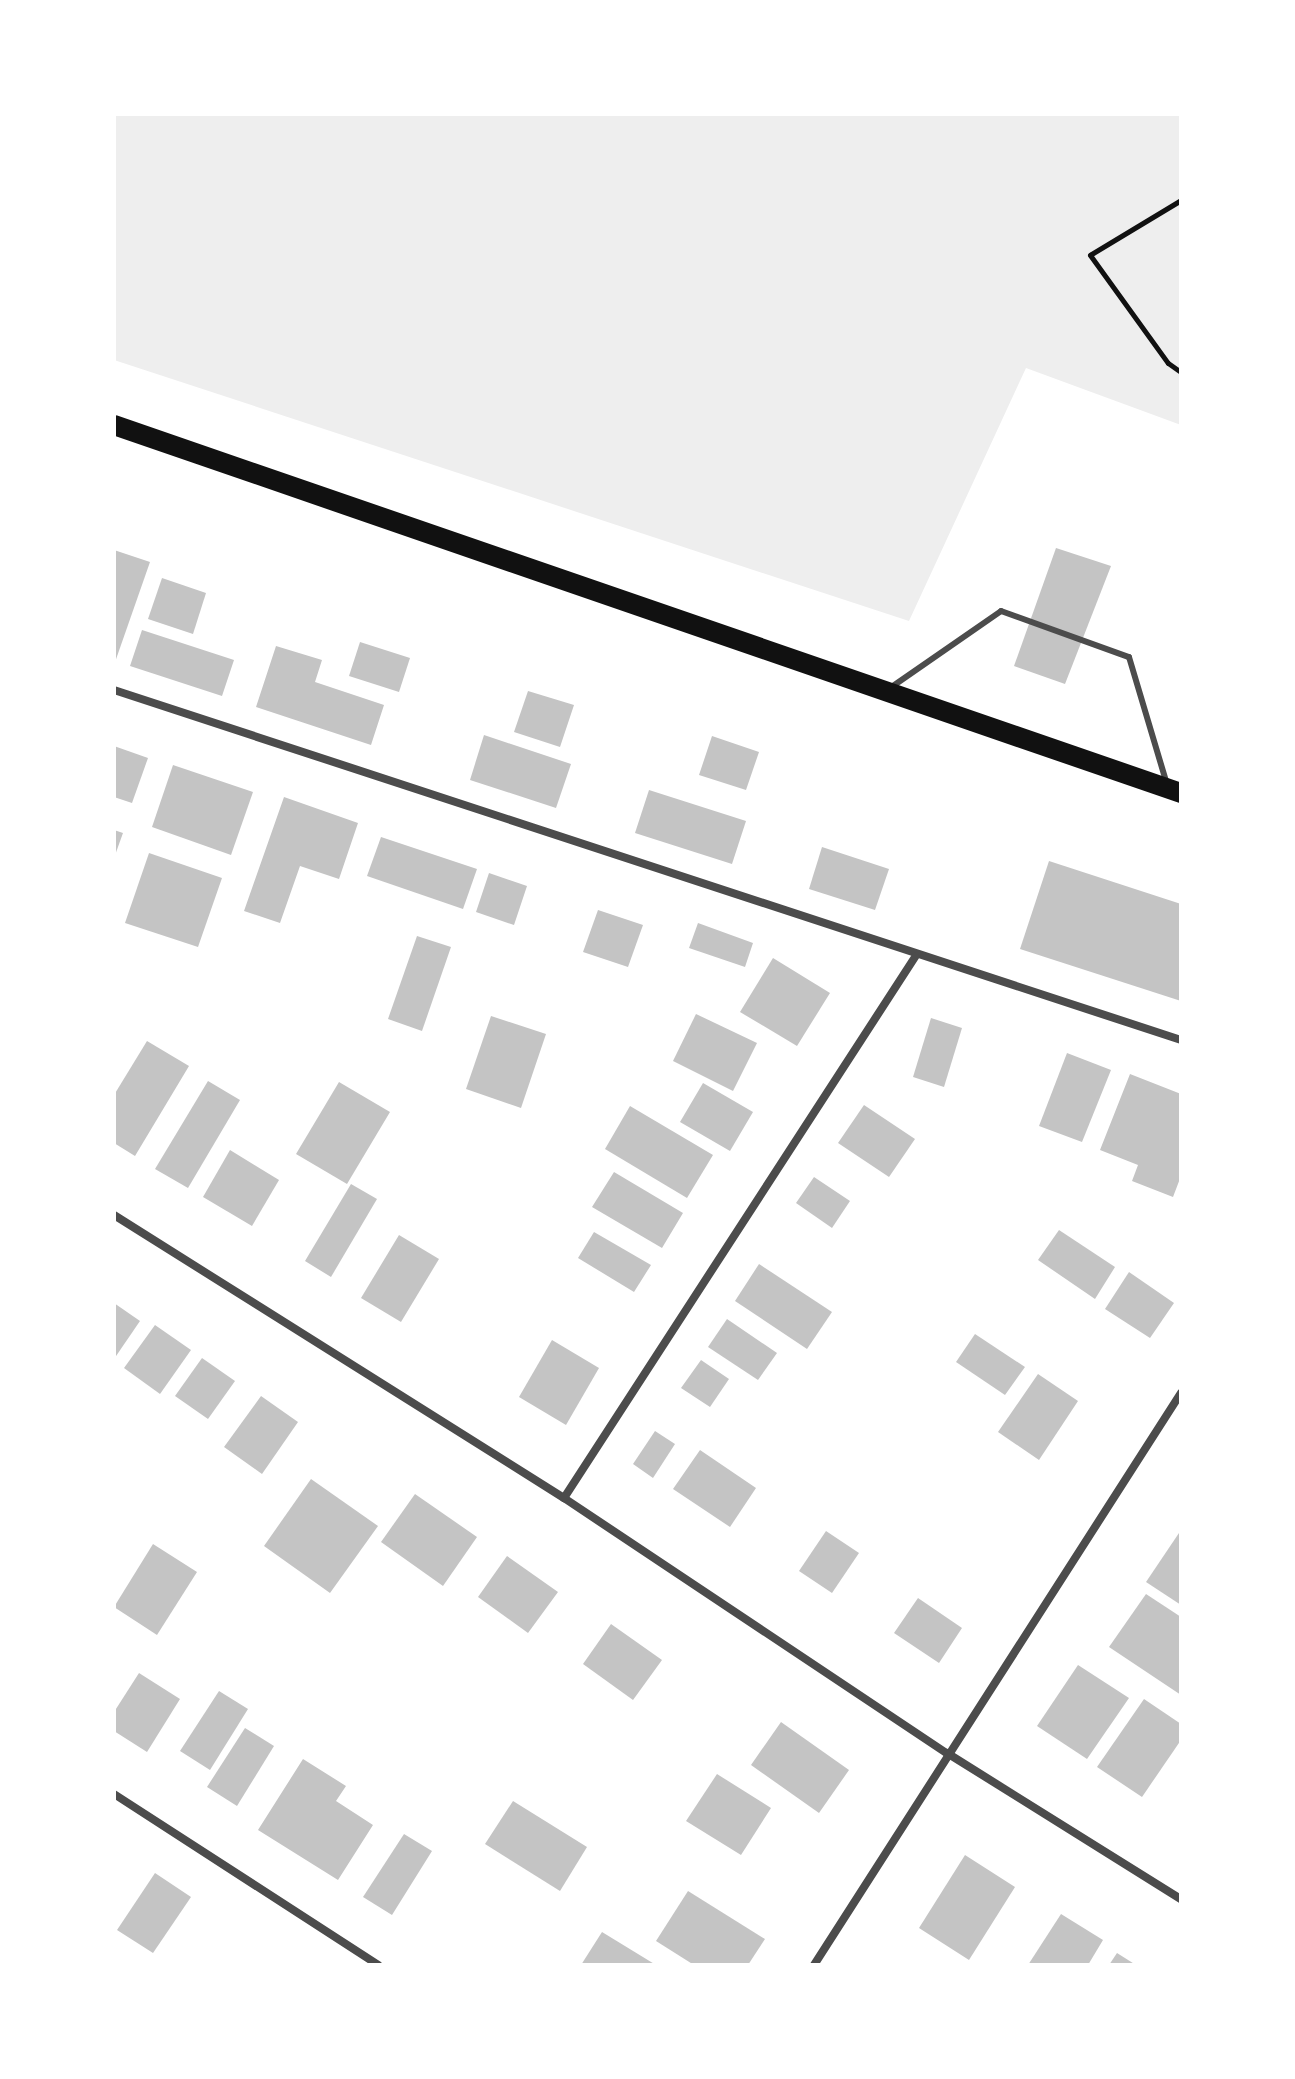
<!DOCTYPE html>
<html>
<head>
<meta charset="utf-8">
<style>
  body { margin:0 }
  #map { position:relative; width:1295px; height:2079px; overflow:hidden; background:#fff; font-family:"DM Sans",sans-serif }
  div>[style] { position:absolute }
  .green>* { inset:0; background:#eee }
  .building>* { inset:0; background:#c4c4c4 }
  .path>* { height:5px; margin:-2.5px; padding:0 2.5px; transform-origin:2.5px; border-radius:2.5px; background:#111 }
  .service>* { height:6px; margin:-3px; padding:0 3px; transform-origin:3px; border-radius:3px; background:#4c4c4c }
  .minor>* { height:8px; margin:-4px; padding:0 4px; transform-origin:4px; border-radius:4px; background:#4c4c4c }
  .primary>* { height:20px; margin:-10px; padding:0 10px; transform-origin:10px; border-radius:10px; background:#111 }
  span { translate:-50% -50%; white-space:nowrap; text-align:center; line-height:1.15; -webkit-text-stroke:8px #fff; paint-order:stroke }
  .frame { position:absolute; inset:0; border:116px solid #fff; pointer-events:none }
</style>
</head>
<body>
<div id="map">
  <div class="green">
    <i style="clip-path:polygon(114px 114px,1181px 114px,1181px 425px,1026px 368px,909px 621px,114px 360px)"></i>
  </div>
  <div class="building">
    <i style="clip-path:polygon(1056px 548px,1111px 566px,1065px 684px,1014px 666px)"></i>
    <i style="clip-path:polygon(114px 550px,150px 562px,114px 665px)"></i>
    <i style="clip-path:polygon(162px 578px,206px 593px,193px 634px,148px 619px)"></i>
    <i style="clip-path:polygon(142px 630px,234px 660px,222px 696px,130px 666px)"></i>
    <i style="clip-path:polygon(360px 642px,410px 658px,399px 692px,349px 676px)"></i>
    <i style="clip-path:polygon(276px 646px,322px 660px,315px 682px,384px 705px,371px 745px,256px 707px)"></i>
    <i style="clip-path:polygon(528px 691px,574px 705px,560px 747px,514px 732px)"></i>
    <i style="clip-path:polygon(484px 735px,571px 764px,556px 808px,470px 780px)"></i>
    <i style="clip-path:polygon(712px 736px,759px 752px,746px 790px,699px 775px)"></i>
    <i style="clip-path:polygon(114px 746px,148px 758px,132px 803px,114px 797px)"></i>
    <i style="clip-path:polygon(173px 765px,253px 792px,231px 855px,152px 827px)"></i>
    <i style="clip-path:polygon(649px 790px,746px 821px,732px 864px,635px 833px)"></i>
    <i style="clip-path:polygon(284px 797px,358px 823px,339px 879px,300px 866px,280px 923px,244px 911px)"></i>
    <i style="clip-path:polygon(114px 830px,123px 833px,114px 858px)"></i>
    <i style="clip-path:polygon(381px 837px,477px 869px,463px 909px,367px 876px)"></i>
    <i style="clip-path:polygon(822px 847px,889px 869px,875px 910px,809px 889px)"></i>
    <i style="clip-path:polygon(149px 853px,222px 878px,198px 947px,125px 923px)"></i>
    <i style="clip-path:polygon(1049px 861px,1181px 904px,1181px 1001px,1020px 949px)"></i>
    <i style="clip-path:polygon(489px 873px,527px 886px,514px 925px,476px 912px)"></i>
    <i style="clip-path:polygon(598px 910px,643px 925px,628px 967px,583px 952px)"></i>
    <i style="clip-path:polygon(698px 923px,753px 943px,745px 967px,689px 948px)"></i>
    <i style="clip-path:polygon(417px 936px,451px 947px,422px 1031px,388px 1019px)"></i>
    <i style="clip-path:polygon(773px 958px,830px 993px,797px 1046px,740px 1012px)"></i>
    <i style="clip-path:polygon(696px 1014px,757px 1043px,733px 1091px,673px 1061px)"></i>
    <i style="clip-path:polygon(491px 1016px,546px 1034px,521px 1108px,466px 1089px)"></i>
    <i style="clip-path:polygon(931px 1018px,962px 1028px,944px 1087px,913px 1077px)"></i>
    <i style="clip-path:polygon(147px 1041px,189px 1066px,135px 1156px,114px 1143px,114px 1095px)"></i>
    <i style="clip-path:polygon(1067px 1053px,1111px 1070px,1082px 1142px,1039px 1126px)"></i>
    <i style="clip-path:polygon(1130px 1074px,1181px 1094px,1181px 1176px,1173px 1197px,1132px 1181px,1138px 1165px,1100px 1150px)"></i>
    <i style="clip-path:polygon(208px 1081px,240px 1100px,188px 1188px,155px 1169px)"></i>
    <i style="clip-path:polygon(339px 1082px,390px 1112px,347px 1184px,296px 1154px)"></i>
    <i style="clip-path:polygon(703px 1083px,753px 1112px,730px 1151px,680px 1122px)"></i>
    <i style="clip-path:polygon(864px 1105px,915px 1139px,889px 1177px,838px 1143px)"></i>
    <i style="clip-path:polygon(630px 1106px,713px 1155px,687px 1198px,605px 1149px)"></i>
    <i style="clip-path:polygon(230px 1150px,279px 1180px,252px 1226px,203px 1197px)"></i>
    <i style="clip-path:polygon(614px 1172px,683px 1213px,662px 1248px,592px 1207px)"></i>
    <i style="clip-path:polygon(814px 1177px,850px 1201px,832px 1228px,796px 1203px)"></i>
    <i style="clip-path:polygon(351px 1184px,377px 1199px,331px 1277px,305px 1261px)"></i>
    <i style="clip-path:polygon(1059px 1230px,1115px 1267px,1095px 1299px,1038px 1260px)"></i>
    <i style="clip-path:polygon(594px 1232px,651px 1265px,634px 1292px,578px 1258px)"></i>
    <i style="clip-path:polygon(399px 1235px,439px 1259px,401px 1322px,361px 1298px)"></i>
    <i style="clip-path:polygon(759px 1264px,832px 1312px,807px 1349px,735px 1301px)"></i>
    <i style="clip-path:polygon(1129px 1272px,1174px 1303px,1150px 1338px,1105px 1309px)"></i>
    <i style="clip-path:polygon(114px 1303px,140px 1321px,114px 1359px)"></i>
    <i style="clip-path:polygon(727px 1319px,777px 1353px,758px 1380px,708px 1347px)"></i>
    <i style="clip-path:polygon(155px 1325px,191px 1350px,160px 1394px,124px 1368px)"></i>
    <i style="clip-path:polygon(975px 1334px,1025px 1367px,1005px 1395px,956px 1362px)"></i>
    <i style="clip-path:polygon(552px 1340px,599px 1368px,566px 1425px,519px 1397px)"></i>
    <i style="clip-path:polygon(202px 1358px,235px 1381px,208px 1419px,175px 1396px)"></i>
    <i style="clip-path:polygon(701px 1360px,729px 1379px,710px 1407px,681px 1388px)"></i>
    <i style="clip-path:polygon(1038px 1374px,1078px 1401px,1039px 1460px,998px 1432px)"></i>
    <i style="clip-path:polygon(261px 1396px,298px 1422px,262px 1474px,224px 1447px)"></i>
    <i style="clip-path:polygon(655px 1431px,675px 1444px,653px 1478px,633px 1464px)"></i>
    <i style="clip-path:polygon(700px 1450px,756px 1488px,730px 1527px,673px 1489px)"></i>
    <i style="clip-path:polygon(311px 1479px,378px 1526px,330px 1593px,264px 1546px)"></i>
    <i style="clip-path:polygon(415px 1494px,477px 1537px,443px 1586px,381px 1542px)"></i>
    <i style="clip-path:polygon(1181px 1530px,1181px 1605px,1146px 1582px)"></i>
    <i style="clip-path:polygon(826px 1531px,859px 1553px,832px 1593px,799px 1571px)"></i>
    <i style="clip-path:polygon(153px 1544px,197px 1572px,157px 1635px,114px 1607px)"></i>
    <i style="clip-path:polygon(507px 1556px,558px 1592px,528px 1633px,478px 1597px)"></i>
    <i style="clip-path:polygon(1146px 1594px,1181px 1617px,1181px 1695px,1109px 1647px)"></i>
    <i style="clip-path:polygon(918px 1598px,962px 1628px,939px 1663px,894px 1633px)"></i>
    <i style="clip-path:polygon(611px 1624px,662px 1660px,633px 1700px,583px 1664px)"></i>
    <i style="clip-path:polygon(1078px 1665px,1129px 1698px,1087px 1759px,1037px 1726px)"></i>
    <i style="clip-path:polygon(139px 1673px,180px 1699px,147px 1752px,114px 1731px,114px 1712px)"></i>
    <i style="clip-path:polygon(219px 1691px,248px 1709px,210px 1770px,180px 1751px)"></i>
    <i style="clip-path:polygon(1144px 1699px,1181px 1724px,1181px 1740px,1142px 1797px,1097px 1767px)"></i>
    <i style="clip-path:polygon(781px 1722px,849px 1770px,819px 1813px,751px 1765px)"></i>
    <i style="clip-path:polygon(245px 1728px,274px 1746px,237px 1806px,207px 1787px)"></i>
    <i style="clip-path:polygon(303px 1759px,346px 1786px,336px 1801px,373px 1825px,338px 1880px,258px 1830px)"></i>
    <i style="clip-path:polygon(717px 1774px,771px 1808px,741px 1855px,686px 1821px)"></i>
    <i style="clip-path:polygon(513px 1801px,587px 1847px,560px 1891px,485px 1844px)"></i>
    <i style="clip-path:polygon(404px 1834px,432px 1851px,392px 1915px,363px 1897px)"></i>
    <i style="clip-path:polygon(965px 1855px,1015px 1887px,969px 1960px,919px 1928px)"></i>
    <i style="clip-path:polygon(155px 1873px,191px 1897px,153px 1953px,117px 1930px)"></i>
    <i style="clip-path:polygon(688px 1891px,765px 1939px,748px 1965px,694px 1965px,656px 1941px)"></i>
    <i style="clip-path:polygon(1061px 1914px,1103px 1940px,1088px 1965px,1028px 1965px)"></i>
    <i style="clip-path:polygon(602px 1932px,656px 1965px,581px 1965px)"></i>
    <i style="clip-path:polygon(1117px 1953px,1136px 1965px,1109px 1965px)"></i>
  </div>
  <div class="path">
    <i style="left:1181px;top:200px;width:106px;rotate:148.9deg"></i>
    <i style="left:1090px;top:255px;width:133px;rotate:54.2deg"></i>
    <i style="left:1168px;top:363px;width:16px;rotate:35deg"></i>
  </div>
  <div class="service">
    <i style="left:890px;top:688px;width:135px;rotate:-34.7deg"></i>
    <i style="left:1001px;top:611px;width:136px;rotate:19.8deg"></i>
    <i style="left:1129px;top:657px;width:129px;rotate:73.4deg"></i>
  </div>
  <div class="minor">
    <i style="left:114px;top:690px;width:1123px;rotate:18.16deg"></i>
    <i style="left:114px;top:1215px;width:532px;rotate:32.17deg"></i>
    <i style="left:564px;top:1498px;width:460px;rotate:33.7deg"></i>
    <i style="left:947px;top:1753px;width:276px;rotate:32deg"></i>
    <i style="left:564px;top:1498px;width:645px;rotate:-57.02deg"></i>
    <i style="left:114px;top:1794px;width:315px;rotate:32.9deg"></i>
    <i style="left:814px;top:1965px;width:680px;rotate:-57.32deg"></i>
  </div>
  <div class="primary">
    <i style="left:114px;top:425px;width:1129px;rotate:19.03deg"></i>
  </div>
  <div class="frame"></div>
</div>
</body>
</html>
